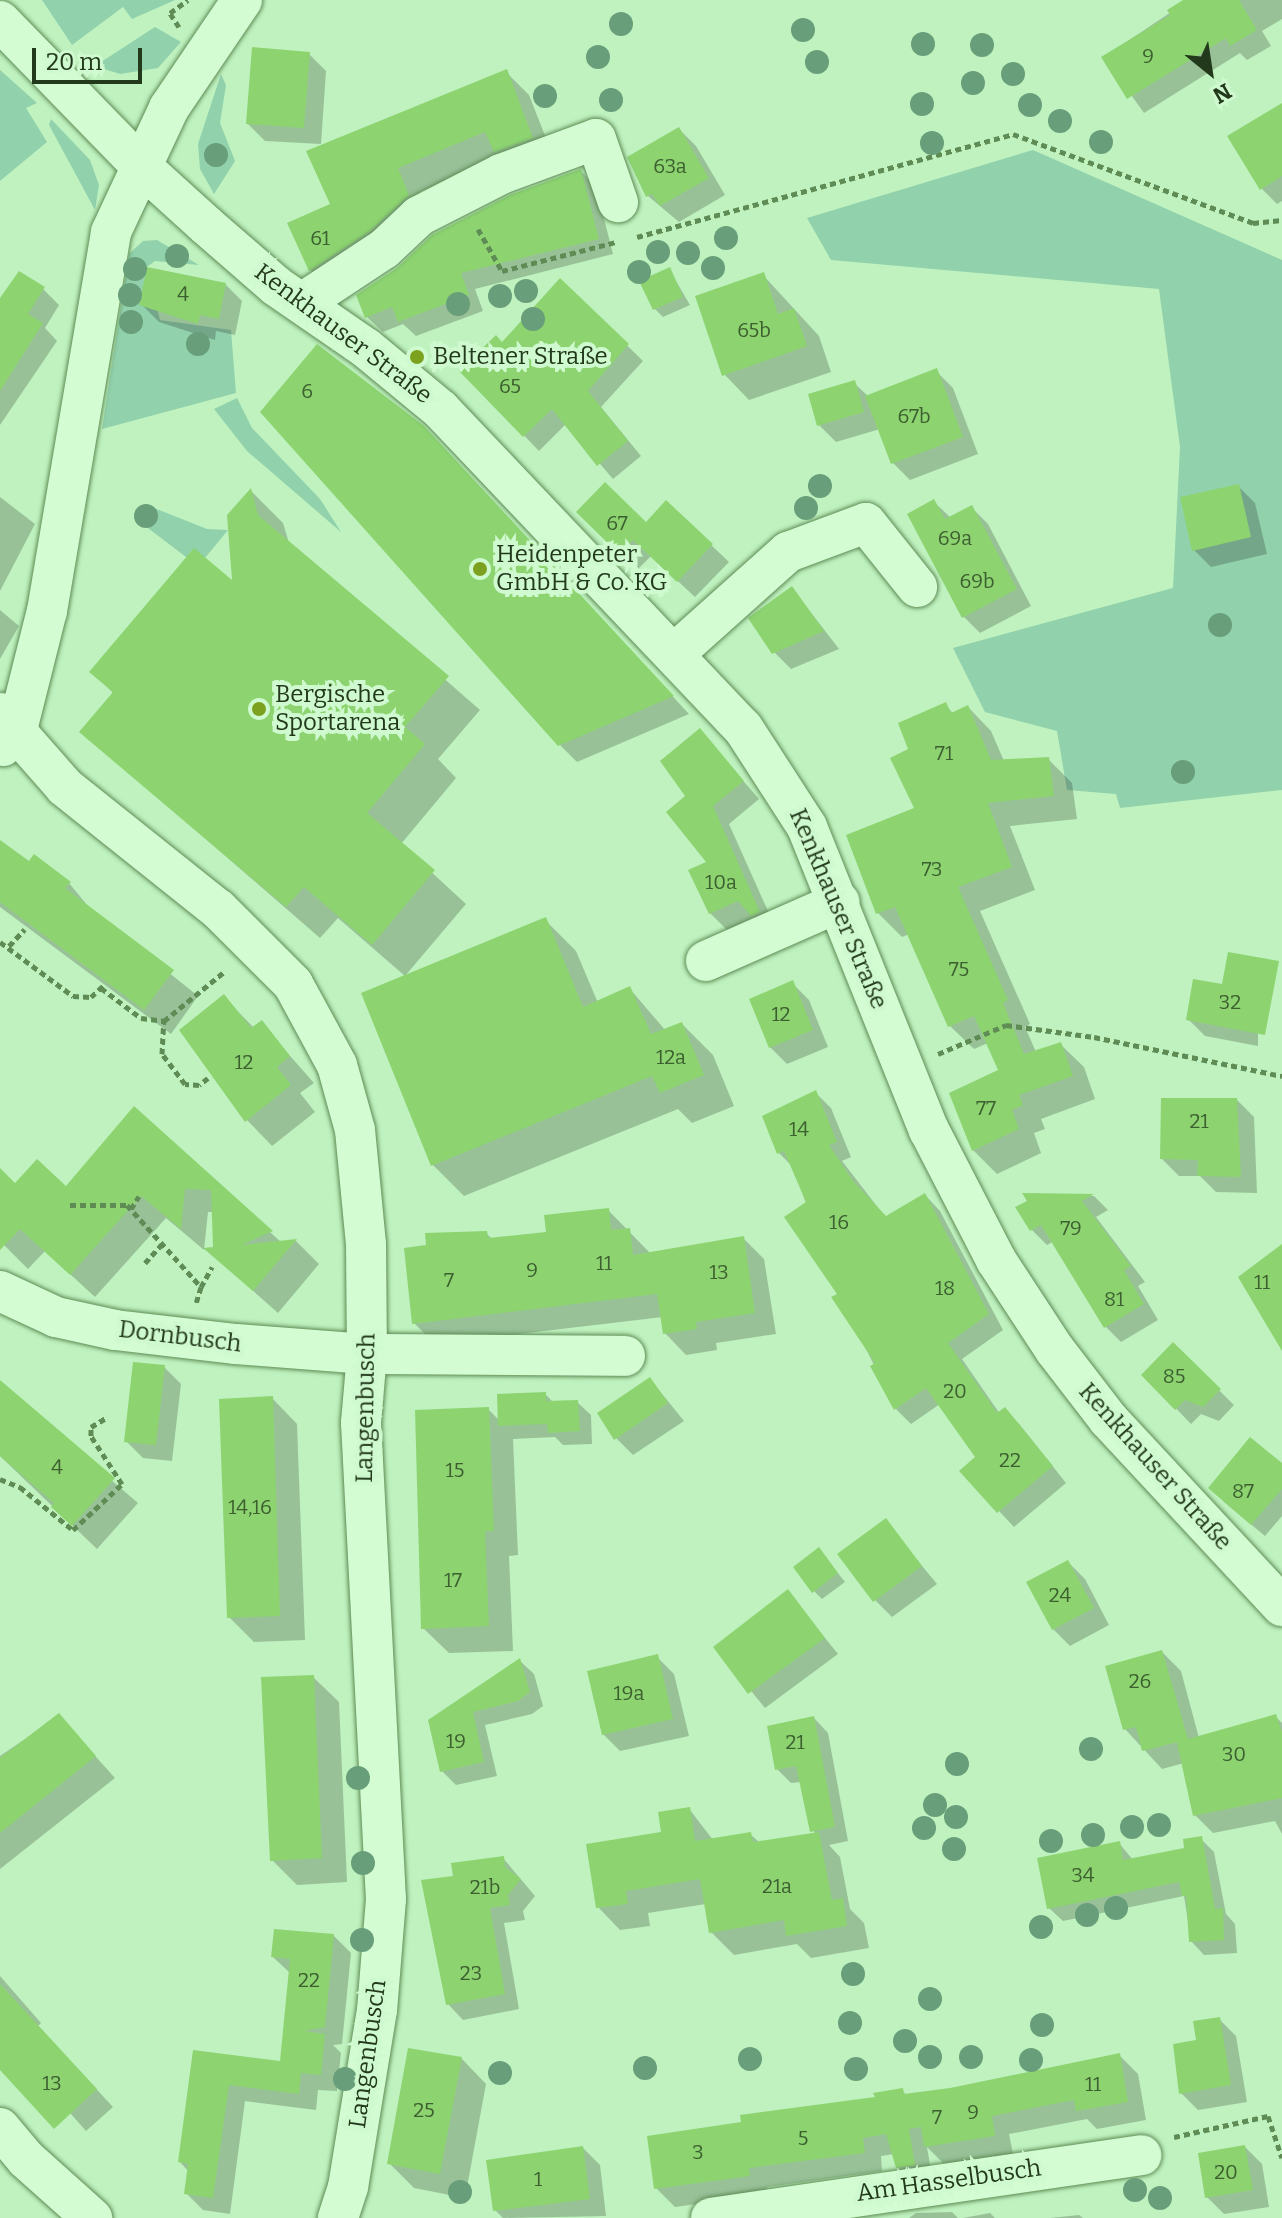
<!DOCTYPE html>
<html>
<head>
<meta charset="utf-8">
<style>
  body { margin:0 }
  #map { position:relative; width:1282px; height:2218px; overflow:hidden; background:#bff2bf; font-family:Bitter,serif }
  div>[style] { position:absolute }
  .green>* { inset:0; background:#91d1ac }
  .shadow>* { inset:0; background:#0003 }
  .building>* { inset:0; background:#8dd471 }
  .path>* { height:5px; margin-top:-2.5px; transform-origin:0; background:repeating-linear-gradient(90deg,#5f8c55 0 6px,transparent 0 10px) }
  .roads { filter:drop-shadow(0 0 2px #5f8c55) drop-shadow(0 0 2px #5f8c55) }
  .minor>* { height:40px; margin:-20px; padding:0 20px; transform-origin:20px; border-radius:20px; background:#d3fcd3 }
  .trees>* { width:24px; height:24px; margin:-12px; border-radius:50%; background:#689e79 }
  .dots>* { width:22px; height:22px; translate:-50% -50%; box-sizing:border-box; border:4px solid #cff9cf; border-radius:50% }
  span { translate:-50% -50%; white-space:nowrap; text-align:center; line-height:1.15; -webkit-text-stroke:8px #cff9cf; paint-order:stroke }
  .number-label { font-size:20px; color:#3d6030 }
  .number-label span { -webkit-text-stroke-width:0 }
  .street-label { font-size:24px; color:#223a1b }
  .poi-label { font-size:24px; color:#223a1b }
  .left { translate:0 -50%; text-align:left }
  .north { position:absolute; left:1170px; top:32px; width:80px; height:80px; -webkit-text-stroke:6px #cff9cf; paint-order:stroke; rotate:150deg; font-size:22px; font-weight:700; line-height:32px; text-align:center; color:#223a1b }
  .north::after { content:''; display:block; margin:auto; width:28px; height:36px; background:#223a1b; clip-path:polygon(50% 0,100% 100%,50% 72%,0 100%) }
  .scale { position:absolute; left:32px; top:48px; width:110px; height:36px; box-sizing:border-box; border:4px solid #223a1b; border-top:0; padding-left:10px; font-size:24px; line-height:28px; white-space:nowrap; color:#223a1b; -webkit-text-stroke:6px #cff9cf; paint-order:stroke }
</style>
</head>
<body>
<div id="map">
  <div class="green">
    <i style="clip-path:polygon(42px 0,175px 0,132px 19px,123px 7px,72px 45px)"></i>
    <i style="clip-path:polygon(155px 27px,181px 42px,158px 68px,120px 74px,95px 66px)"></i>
    <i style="clip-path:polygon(0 70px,37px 103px,26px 108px,47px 142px,0 181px)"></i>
    <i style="clip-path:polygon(221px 74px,226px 85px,220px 123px,235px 161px,214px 194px,200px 169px,198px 144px)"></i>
    <i style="clip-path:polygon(51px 119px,90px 160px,99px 185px,95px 210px,49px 125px)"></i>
    <i style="clip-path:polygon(1033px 150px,1282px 260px,1282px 790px,1120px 808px,1116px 794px,1067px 790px,1057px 731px,985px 712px,953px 648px,1173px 588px,1180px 447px,1159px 289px,831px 260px,807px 218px)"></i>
    <i style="clip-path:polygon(157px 240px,199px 265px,155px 261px,147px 267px,160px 320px,231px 330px,236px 393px,102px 429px,129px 254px,143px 241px)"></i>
    <i style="clip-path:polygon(237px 398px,252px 428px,320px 499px,341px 532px,247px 451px,214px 409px)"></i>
    <i style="clip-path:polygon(149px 506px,207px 529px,228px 530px,205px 558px,186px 557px,136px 519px)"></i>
  </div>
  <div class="shadow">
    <i style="clip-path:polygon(1189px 0,1282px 0,1282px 19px,1262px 31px,1271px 46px,1247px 60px,1240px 53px,1144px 113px,1104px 57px)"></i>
    <i style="clip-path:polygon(309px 54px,326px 71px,321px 144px,265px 141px,248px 124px)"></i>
    <i style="clip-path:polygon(506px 72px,529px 95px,555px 161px,502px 157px,420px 192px,431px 219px,333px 293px,310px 270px,333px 205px)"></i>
    <i style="clip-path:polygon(1282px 108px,1282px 201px,1277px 204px,1262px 189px)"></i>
    <i style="clip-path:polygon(679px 129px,696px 146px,725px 195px,679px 222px,648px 196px)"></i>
    <i style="clip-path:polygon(581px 171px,596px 187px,613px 254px,475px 289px,483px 311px,416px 336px,403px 324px,383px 332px,367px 317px)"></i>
    <i style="clip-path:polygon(669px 269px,690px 305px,663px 317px,655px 309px)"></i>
    <i style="clip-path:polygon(763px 275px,819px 336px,831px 372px,749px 400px,724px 374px)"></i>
    <i style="clip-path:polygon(560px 280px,643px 361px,601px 407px,641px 456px,613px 479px,566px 424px,539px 451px,462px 371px,502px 344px)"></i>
    <i style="clip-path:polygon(225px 284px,242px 301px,235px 335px,216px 331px,215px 340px,159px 322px,142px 305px)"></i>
    <i style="clip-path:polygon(43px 289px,59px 305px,45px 328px,57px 341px,0 425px,0 305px)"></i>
    <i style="clip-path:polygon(936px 371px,953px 388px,978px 454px,910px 480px,893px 463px,880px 429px,836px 442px,819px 425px,854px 383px,869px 397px)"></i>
    <i style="clip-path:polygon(441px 445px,689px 714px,577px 762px,560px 745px)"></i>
    <i style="clip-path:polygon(1238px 486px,1255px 503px,1267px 554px,1211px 567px,1194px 550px)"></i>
    <i style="clip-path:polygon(251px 491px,283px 523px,289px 543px,480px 710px,438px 759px,456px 778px,401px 844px,466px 904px,405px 976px,338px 918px,320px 938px,82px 732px,114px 694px,92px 672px,234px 585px)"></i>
    <i style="clip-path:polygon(0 497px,35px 524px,0 591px)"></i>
    <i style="clip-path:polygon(934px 502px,951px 518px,972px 508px,988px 524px,1031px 606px,980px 633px,964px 617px)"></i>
    <i style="clip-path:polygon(667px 503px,729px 562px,695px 597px,651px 556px,637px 570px,579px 512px,646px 524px)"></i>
    <i style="clip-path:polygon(792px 588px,839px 649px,791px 669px,774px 652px)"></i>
    <i style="clip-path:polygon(0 610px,19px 626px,0 659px)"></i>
    <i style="clip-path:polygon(945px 705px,954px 714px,968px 707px,991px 731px,1004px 761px,1048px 759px,1072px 783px,1077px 819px,1010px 826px,1035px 890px,980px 911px,1030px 1024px,1025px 1027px,1036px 1052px,1060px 1044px,1084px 1067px,1095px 1099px,1041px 1119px,1045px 1129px,1034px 1133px,1041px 1153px,997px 1174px,973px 1150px,1000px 1071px,988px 1043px,974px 1049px,950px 1026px,909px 934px,902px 937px,878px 913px,849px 836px,917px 809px,911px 750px)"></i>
    <i style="clip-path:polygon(700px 731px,759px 799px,729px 824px,776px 929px,769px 932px,755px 917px,727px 930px,710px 913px,710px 863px,688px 797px)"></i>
    <i style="clip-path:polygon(0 849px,69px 883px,92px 911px,198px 996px,171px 1034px,0 907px)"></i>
    <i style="clip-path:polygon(545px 920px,576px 951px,598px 1003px,630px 989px,666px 1031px,682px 1024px,713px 1055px,734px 1106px,692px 1123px,678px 1109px,464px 1196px,433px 1165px,363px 994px)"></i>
    <i style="clip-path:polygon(792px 983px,809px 1000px,828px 1047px,787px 1064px,770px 1047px)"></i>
    <i style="clip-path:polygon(224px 997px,254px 1028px,261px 1023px,314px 1083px,300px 1093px,315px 1112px,272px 1146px,247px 1120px)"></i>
    <i style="clip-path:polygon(1258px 1007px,1258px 1046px,1205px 1036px,1188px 1019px)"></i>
    <i style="clip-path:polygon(816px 1093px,831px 1108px,851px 1157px,842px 1161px,886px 1218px,925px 1195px,940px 1211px,1003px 1330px,962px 1359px,1000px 1414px,1005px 1410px,1020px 1425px,1066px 1483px,1014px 1527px,999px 1511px,978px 1458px,940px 1404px,911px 1424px,896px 1409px,839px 1295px,793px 1167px,779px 1153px)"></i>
    <i style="clip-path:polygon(1237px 1100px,1254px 1117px,1257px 1193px,1216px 1192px,1200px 1176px,1179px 1176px,1162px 1159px)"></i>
    <i style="clip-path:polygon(135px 1109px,282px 1243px,296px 1241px,319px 1264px,278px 1313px,207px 1250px,215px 1249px,214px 1212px,208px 1212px,204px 1250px,166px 1218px,95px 1297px,45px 1251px,28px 1269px,0 1241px,0 1169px,15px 1185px,66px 1189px)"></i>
    <i style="clip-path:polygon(1026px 1195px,1094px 1196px,1108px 1210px,1096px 1217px,1145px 1282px,1138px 1286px,1158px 1320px,1121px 1342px,1106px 1327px,1054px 1241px,1047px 1245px,1032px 1230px)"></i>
    <i style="clip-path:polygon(608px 1210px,651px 1254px,743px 1238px,764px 1259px,776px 1334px,716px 1343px,717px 1350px,686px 1355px,665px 1333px,663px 1317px,435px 1344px,414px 1323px,486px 1233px,492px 1239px,548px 1234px)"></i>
    <i style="clip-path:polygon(1173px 1345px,1234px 1405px,1219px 1421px,1201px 1414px,1191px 1424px,1144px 1375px)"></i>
    <i style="clip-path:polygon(164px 1367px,181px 1384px,172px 1461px,143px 1458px,126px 1441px)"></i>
    <i style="clip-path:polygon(650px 1379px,684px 1421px,633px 1455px,616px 1438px)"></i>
    <i style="clip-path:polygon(0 1385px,138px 1503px,97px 1549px,0 1456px)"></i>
    <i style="clip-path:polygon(545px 1394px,553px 1402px,577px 1402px,591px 1415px,592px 1444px,563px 1445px,555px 1437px,513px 1439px,518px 1555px,509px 1556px,513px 1651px,449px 1653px,423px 1628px,488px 1409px,500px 1421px)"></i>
    <i style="clip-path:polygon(272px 1398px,297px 1424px,305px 1640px,254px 1642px,229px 1617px)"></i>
    <i style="clip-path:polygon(1282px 1466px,1282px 1516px,1265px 1536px,1223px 1501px)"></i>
    <i style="clip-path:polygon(885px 1521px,937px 1584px,892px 1617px,875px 1600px)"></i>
    <i style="clip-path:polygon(826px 1558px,845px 1582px,822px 1599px,814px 1591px)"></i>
    <i style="clip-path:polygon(1068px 1562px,1085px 1579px,1109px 1625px,1070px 1646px,1053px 1629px)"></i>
    <i style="clip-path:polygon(788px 1592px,838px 1654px,765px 1708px,715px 1647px)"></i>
    <i style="clip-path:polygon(1162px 1652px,1181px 1671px,1199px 1738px,1275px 1716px,1282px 1723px,1282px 1834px,1275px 1821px,1213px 1833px,1195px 1815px,1184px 1763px,1162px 1769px,1125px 1729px)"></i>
    <i style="clip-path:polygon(657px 1657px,674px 1674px,689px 1736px,620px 1751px,603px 1734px)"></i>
    <i style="clip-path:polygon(520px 1661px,534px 1674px,543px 1706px,532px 1714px,485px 1725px,497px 1776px,456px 1785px,442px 1771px,430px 1721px)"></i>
    <i style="clip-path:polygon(313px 1677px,339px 1702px,347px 1882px,297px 1885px,272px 1860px)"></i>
    <i style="clip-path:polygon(59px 1716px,115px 1778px,0 1869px,0 1756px)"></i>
    <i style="clip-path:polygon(814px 1718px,828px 1733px,848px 1841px,829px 1845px,840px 1857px,850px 1909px,864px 1923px,869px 1948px,811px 1958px,797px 1944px,734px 1955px,711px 1932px,706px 1904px,648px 1913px,650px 1926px,620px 1930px,598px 1907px,690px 1810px,713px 1840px,750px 1834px,760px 1843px,815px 1835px,801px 1782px,791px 1783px,777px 1769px)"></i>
    <i style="clip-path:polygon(1201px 1839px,1214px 1852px,1226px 1914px,1235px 1924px,1237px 1953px,1204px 1955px,1191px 1941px,1184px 1896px,1063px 1921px,1049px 1908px,1119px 1843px,1133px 1860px,1186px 1850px)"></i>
    <i style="clip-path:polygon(503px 1858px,535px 1896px,523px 1911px,525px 1920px,504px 1923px,519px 2009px,463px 2020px,448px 2004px,455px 1878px)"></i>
    <i style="clip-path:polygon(334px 1936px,351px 1953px,342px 2044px,333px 2045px,341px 2053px,337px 2091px,318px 2090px,316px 2110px,245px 2101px,230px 2214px,203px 2210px,186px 2193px,189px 2172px,180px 2162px,195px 2052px,282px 2063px,291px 1974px,273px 1957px)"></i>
    <i style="clip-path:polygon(0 1976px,41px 2023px,38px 2026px,113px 2107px,86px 2131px,0 2034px)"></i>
    <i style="clip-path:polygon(1219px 2019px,1236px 2036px,1247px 2102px,1198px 2110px,1181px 2093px,1198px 2041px)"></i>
    <i style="clip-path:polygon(1119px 2055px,1138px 2074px,1146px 2120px,1097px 2129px,1087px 2119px,1009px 2134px,1013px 2154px,945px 2165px,927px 2147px,933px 2183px,917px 2185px,898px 2167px,894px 2154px,881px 2156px,882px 2171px,767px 2187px,768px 2194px,675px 2207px,656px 2188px,902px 2090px,907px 2096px,950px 2090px)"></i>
    <i style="clip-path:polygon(461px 2058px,486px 2084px,465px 2198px,414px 2188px,389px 2163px)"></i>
    <i style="clip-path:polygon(1245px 2147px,1262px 2164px,1269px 2207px,1224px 2214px,1207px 2197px)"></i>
    <i style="clip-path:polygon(583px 2148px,600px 2165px,606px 2216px,503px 2218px,495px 2210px)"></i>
    <i style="clip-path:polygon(952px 2212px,958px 2218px,909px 2218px,916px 2213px)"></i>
    <i style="clip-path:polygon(990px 2213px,995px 2218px,963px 2218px)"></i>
    <i style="clip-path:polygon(1079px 2215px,1083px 2218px,1050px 2218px)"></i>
  </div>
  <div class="building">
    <i style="clip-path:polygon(1183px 0,1239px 0,1257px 30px,1230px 46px,1226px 38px,1127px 99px,1101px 57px,1170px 15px,1167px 10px)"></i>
    <i style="clip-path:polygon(252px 47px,310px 52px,304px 128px,246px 124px)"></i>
    <i style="clip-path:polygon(507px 69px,533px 138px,494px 152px,485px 132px,398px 168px,409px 195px,370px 231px,309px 271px,287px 223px,330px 204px,306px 151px)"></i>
    <i style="clip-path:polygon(1282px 103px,1282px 176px,1260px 190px,1227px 136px)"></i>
    <i style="clip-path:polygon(679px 127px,709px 178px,660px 206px,652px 194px,646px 197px,627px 157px)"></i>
    <i style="clip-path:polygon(581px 169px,599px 239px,461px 273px,469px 295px,398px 322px,392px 307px,365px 318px,356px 295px,397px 268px,432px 235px,510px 195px)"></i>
    <i style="clip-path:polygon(147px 267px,226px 283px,219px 319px,200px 315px,198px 324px,139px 305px)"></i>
    <i style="clip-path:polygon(670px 267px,683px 297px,653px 310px,639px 281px)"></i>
    <i style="clip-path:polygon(19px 271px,45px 287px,28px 314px,43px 323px,0 391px,0 298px)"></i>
    <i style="clip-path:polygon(764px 272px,778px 314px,794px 308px,807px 346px,722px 376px,695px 296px)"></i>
    <i style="clip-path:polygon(560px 278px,629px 344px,588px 391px,628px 441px,597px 466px,552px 409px,523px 437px,459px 371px,496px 335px,502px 342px)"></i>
    <i style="clip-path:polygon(317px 344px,424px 426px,674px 696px,558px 746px,260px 412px)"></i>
    <i style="clip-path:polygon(937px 368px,963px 437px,891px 464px,865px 396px)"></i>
    <i style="clip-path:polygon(855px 380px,864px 412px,817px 426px,808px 394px)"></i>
    <i style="clip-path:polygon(605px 482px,646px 522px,666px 500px,713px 544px,677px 582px,633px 540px,619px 554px,576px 512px)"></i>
    <i style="clip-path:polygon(1239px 484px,1251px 537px,1192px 551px,1180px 497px)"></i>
    <i style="clip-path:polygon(251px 488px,258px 515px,449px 676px,405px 727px,425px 744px,367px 813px,435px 870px,372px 945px,304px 887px,286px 907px,79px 732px,113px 692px,89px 672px,194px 548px,232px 580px,227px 515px)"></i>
    <i style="clip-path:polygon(934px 499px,945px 519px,972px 505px,1017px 589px,962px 618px,907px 514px)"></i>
    <i style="clip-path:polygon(792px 586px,824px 631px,772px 654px,748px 618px)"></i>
    <i style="clip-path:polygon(946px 702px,951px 713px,968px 705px,991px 760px,1049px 757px,1054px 796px,988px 803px,1012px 867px,958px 887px,1008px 1000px,1003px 1003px,1024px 1054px,1061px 1042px,1073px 1076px,1019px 1095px,1023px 1105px,1012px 1110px,1019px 1129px,972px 1151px,949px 1093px,998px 1070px,974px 1016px,948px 1027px,895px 907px,876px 914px,846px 835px,914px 808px,890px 758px,908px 749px,898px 723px)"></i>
    <i style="clip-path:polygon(700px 728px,744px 781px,713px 806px,760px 912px,751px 916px,738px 901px,709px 914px,688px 870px,706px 862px,666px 812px,685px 796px,660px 761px)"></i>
    <i style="clip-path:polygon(0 840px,29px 861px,34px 854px,71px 882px,65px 888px,174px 970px,144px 1010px,0 902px)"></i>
    <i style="clip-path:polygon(546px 917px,583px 1007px,630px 986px,651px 1034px,682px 1022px,704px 1075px,660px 1093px,652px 1076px,431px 1166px,361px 993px)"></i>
    <i style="clip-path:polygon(1228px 952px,1279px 961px,1265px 1035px,1186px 1020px,1193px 979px,1222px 984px)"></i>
    <i style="clip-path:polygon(793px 980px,813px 1030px,769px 1048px,749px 999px)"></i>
    <i style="clip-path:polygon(224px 994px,251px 1028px,262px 1020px,290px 1056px,277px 1067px,291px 1085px,245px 1122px,179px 1030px)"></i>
    <i style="clip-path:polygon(816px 1090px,837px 1142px,829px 1145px,853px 1181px,886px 1216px,925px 1193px,989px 1314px,948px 1343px,997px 1413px,1005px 1407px,1053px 1466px,997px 1513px,959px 1471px,975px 1457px,926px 1388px,894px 1410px,870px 1366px,875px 1363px,831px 1297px,837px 1294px,784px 1217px,806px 1202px,784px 1151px,777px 1154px,762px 1116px)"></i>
    <i style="clip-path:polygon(1161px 1098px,1237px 1098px,1241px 1177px,1197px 1176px,1198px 1160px,1160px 1159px)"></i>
    <i style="clip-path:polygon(134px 1106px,273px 1231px,241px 1245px,297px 1239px,253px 1291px,203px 1248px,213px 1247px,211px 1190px,185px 1189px,181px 1229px,141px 1196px,70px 1275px,20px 1229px,0 1250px,0 1168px,15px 1183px,37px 1159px,66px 1186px)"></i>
    <i style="clip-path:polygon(1022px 1193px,1094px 1194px,1082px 1201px,1131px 1266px,1124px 1270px,1144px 1304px,1104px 1328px,1041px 1225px,1030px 1231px,1015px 1207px,1027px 1201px)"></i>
    <i style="clip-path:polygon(609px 1208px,611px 1230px,630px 1228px,633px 1255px,744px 1236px,755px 1313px,696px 1322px,697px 1329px,663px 1334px,657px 1294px,412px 1324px,404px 1248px,426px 1245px,425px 1233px,487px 1231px,488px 1238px,546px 1232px,544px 1215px)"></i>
    <i style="clip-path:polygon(1282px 1244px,1282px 1351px,1238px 1277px)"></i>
    <i style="clip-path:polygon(1173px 1342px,1221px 1389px,1203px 1407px,1185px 1400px,1175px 1410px,1141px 1375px)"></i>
    <i style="clip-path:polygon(133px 1362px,165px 1365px,156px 1445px,124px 1442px)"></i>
    <i style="clip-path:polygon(650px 1377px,668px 1403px,614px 1440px,597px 1413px)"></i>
    <i style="clip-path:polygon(0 1380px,115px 1478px,72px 1526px,51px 1507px,54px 1503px,0 1456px)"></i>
    <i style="clip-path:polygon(546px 1392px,546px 1401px,578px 1400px,580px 1431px,548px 1433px,547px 1424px,498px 1426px,497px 1394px)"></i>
    <i style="clip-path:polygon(273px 1396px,280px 1616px,227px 1618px,219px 1399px)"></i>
    <i style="clip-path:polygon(489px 1407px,494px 1531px,485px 1531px,489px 1626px,421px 1629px,415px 1410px)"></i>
    <i style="clip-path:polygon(1250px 1437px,1282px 1463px,1282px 1489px,1251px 1525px,1208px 1488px)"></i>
    <i style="clip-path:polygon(886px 1518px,922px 1566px,873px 1602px,837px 1554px)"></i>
    <i style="clip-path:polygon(819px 1547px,838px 1573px,812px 1593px,793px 1567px)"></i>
    <i style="clip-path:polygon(1068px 1560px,1094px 1608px,1052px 1630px,1026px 1582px)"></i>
    <i style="clip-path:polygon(788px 1589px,825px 1638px,748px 1694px,713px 1647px)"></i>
    <i style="clip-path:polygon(1162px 1650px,1188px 1739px,1276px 1714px,1282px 1732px,1282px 1798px,1193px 1816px,1177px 1743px,1182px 1741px,1142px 1751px,1136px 1727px,1123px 1730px,1105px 1666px)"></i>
    <i style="clip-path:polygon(658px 1654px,673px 1719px,602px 1735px,587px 1671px)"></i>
    <i style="clip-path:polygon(520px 1658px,530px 1692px,518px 1701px,473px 1712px,484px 1762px,440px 1772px,428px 1720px)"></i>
    <i style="clip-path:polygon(314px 1675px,322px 1858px,270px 1861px,261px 1677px)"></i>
    <i style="clip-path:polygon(59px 1713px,96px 1756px,0 1833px,0 1758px)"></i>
    <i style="clip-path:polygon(814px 1716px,835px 1827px,810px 1832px,796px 1766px,775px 1770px,767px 1726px)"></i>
    <i style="clip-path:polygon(690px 1807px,695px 1841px,751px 1832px,753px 1842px,819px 1832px,832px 1900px,843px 1898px,847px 1926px,786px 1936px,784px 1920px,709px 1933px,700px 1879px,626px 1891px,628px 1904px,596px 1908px,586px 1844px,661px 1832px,658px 1812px)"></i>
    <i style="clip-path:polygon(1202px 1836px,1215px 1909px,1223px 1908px,1224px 1940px,1189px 1942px,1186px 1896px,1182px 1896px,1179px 1882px,1047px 1909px,1037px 1858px,1120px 1841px,1123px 1860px,1184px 1848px,1183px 1839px)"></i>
    <i style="clip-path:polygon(504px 1856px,505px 1867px,521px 1879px,508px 1895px,510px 1905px,490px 1908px,505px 1994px,446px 2005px,421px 1880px,453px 1876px,451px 1863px)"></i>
    <i style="clip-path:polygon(274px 1929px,334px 1934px,325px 2027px,304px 2031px,325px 2034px,321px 2075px,301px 2073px,299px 2094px,229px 2085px,213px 2198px,184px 2194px,188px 2164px,178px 2162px,193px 2050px,280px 2061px,290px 1959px,271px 1957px)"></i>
    <i style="clip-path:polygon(0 1984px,97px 2089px,54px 2129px,0 2070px)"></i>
    <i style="clip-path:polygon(1220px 2017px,1231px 2085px,1179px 2094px,1173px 2044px,1196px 2040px,1193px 2021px)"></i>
    <i style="clip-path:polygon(408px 2048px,462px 2057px,440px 2174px,387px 2164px)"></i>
    <i style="clip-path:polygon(1120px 2053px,1128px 2102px,1076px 2111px,1074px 2100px,992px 2116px,995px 2136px,924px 2147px,921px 2127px,909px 2129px,915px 2165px,896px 2168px,886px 2134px,863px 2138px,865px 2153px,749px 2168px,750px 2176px,654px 2189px,647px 2136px,741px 2122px,740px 2115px,875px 2097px,873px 2093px,903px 2088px,904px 2094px,950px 2088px)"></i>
    <i style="clip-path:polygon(1245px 2145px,1253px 2190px,1205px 2198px,1198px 2153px)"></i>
    <i style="clip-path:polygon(583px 2146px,590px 2199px,493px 2211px,486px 2160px)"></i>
  </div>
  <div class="path">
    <i style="left:179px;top:27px;width:17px;rotate:-123deg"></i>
    <i style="left:170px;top:13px;width:22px;rotate:-36deg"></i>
    <i style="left:478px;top:229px;width:48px;rotate:60.3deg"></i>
    <i style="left:502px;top:271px;width:118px;rotate:-14.3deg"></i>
    <i style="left:637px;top:237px;width:390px;rotate:-15.3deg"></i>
    <i style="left:1013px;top:134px;width:256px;rotate:20.3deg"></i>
    <i style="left:1253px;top:223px;width:29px;rotate:-6deg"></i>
    <i style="left:0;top:942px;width:91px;rotate:36.5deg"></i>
    <i style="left:73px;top:996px;width:18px;rotate:3deg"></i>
    <i style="left:91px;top:997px;width:18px;rotate:-43deg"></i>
    <i style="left:9px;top:946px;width:23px;rotate:-47deg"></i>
    <i style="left:101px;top:988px;width:50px;rotate:36.9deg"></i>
    <i style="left:141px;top:1018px;width:23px;rotate:7deg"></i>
    <i style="left:938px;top:1054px;width:74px;rotate:-23.1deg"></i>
    <i style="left:1006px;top:1025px;width:89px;rotate:7.8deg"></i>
    <i style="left:1094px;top:1037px;width:192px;rotate:11.7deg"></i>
    <i style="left:208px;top:1078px;width:11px;rotate:142deg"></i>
    <i style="left:199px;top:1085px;width:14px;rotate:-176deg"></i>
    <i style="left:185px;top:1084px;width:38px;rotate:-127deg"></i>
    <i style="left:162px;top:1054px;width:33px;rotate:-87deg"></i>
    <i style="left:164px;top:1021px;width:79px;rotate:-39.3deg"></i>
    <i style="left:70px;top:1205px;width:57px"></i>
    <i style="left:127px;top:1205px;width:110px;rotate:47.9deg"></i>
    <i style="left:201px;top:1287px;width:17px;rotate:107deg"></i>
    <i style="left:131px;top:1209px;width:15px;rotate:-58deg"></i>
    <i style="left:145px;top:1263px;width:25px;rotate:-48deg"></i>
    <i style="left:201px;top:1287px;width:23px;rotate:-61deg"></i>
    <i style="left:0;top:1479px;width:22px;rotate:22deg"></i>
    <i style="left:20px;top:1487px;width:68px;rotate:39.1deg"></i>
    <i style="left:73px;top:1530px;width:67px;rotate:-43.2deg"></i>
    <i style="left:122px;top:1484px;width:57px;rotate:-122.9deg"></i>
    <i style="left:91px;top:1436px;width:9px;rotate:-90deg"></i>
    <i style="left:91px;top:1427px;width:17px;rotate:-31deg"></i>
    <i style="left:1174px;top:2137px;width:96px;rotate:-12.6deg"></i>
    <i style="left:1268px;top:2116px;width:44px;rotate:71.6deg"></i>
  </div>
  <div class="roads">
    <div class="minor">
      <i style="left:0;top:21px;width:205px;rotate:45.8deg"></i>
      <i style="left:143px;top:168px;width:86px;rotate:42.2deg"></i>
      <i style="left:207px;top:226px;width:91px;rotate:41deg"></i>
      <i style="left:276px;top:286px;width:109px;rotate:34.6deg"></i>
      <i style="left:366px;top:348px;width:96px;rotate:39.5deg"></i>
      <i style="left:440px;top:409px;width:440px;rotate:46.5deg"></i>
      <i style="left:743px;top:728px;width:118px;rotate:57.1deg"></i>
      <i style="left:807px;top:827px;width:327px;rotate:68.1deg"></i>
      <i style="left:929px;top:1130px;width:146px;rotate:62.7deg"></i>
      <i style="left:996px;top:1260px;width:108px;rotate:56.8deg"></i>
      <i style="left:1055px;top:1350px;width:88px;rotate:52.4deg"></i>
      <i style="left:1109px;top:1420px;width:254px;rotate:47.1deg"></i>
      <i style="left:302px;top:303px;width:98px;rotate:-33.4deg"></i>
      <i style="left:384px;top:249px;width:48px;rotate:-43.3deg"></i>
      <i style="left:419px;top:216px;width:92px;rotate:-27.1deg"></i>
      <i style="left:501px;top:174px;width:101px;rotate:-20.2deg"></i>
      <i style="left:596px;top:139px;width:67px;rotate:70.8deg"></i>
      <i style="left:675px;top:653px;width:152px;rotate:-41.8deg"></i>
      <i style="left:788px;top:552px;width:83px;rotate:-20.4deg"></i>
      <i style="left:866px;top:523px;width:82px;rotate:51.4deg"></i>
      <i style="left:0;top:713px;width:98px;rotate:48.7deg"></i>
      <i style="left:65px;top:787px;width:196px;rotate:38.6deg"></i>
      <i style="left:218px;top:909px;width:106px;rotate:45deg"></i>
      <i style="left:293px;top:984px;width:92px;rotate:61.5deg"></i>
      <i style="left:337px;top:1065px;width:67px;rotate:74.5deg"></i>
      <i style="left:355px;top:1130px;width:115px;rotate:84.5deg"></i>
      <i style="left:366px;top:1244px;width:110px;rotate:89.5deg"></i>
      <i style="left:367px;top:1354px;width:69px;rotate:95deg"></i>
      <i style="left:361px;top:1423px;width:477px;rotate:87deg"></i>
      <i style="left:386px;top:1899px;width:111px;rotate:94.6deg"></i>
      <i style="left:377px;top:2010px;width:179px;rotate:99.3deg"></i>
      <i style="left:348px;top:2187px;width:33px;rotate:108deg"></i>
      <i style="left:3px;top:746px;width:21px;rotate:-49deg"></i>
      <i style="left:17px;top:730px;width:123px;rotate:-75.9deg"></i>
      <i style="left:47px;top:611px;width:384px;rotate:-80.4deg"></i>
      <i style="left:111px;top:232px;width:137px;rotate:-64.9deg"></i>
      <i style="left:169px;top:108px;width:130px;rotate:-55.9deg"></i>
      <i style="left:706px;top:961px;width:146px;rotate:-23.8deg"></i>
      <i style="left:0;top:1291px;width:62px;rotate:24.9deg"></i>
      <i style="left:56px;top:1317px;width:60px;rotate:12.4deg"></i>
      <i style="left:115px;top:1330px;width:122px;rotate:6.6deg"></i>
      <i style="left:236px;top:1344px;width:131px;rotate:4.4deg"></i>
      <i style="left:367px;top:1354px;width:258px;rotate:0.4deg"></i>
      <i style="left:0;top:2128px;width:40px;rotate:50deg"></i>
      <i style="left:26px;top:2159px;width:89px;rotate:41.8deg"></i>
      <i style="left:711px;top:2218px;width:435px;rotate:-8.3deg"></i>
    </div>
  </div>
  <div class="trees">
    <i style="left:621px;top:24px"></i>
    <i style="left:803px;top:30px"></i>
    <i style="left:923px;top:44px"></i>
    <i style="left:982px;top:45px"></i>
    <i style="left:598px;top:57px"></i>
    <i style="left:817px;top:62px"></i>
    <i style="left:1013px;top:74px"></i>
    <i style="left:973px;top:83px"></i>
    <i style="left:545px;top:96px"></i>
    <i style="left:611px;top:100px"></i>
    <i style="left:922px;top:104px"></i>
    <i style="left:1030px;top:105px"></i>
    <i style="left:1060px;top:121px"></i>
    <i style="left:1101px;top:142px"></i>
    <i style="left:932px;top:143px"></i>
    <i style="left:216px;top:155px"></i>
    <i style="left:726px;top:238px"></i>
    <i style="left:658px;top:252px"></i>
    <i style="left:688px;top:253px"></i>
    <i style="left:177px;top:256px"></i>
    <i style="left:713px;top:268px"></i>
    <i style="left:135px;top:269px"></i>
    <i style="left:639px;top:272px"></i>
    <i style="left:526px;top:291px"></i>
    <i style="left:130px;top:295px"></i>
    <i style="left:500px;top:296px"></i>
    <i style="left:458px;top:304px"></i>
    <i style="left:533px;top:319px"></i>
    <i style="left:131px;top:322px"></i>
    <i style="left:198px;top:344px"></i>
    <i style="left:820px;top:486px"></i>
    <i style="left:806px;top:508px"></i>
    <i style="left:146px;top:516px"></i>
    <i style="left:1220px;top:625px"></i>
    <i style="left:1183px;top:772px"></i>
    <i style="left:1091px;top:1749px"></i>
    <i style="left:957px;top:1764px"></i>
    <i style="left:358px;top:1778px"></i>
    <i style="left:935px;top:1805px"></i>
    <i style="left:956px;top:1817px"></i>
    <i style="left:1159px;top:1825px"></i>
    <i style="left:1132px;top:1827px"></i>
    <i style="left:924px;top:1828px"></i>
    <i style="left:1093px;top:1835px"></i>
    <i style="left:1051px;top:1841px"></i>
    <i style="left:954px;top:1849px"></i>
    <i style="left:363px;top:1863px"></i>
    <i style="left:1116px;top:1908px"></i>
    <i style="left:1087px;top:1915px"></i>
    <i style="left:1041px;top:1927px"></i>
    <i style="left:362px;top:1940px"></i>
    <i style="left:853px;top:1974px"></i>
    <i style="left:930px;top:1999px"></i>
    <i style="left:850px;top:2023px"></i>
    <i style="left:1042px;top:2025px"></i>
    <i style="left:905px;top:2041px"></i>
    <i style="left:930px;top:2057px"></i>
    <i style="left:971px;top:2057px"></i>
    <i style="left:750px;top:2059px"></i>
    <i style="left:1031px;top:2060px"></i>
    <i style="left:645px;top:2068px"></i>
    <i style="left:856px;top:2069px"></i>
    <i style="left:500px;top:2073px"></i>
    <i style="left:345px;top:2079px"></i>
    <i style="left:1135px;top:2190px"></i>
    <i style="left:460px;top:2192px"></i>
    <i style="left:1160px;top:2198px"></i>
  </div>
  <div class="dots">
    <i style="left:417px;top:357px;background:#7ca11f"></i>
    <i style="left:480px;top:569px;background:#7ca11f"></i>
    <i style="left:259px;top:709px;background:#7ca11f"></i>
  </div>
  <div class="number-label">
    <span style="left:1148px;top:56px">9</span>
    <span style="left:670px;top:166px">63a</span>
    <span style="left:320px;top:238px">61</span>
    <span style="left:183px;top:294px">4</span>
    <span style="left:754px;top:330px">65b</span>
    <span style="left:510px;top:386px">65</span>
    <span style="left:307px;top:391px">6</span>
    <span style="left:914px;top:416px">67b</span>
    <span style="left:617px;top:523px">67</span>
    <span style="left:955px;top:538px">69a</span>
    <span style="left:977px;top:581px">69b</span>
    <span style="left:944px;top:753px">71</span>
    <span style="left:932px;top:869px">73</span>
    <span style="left:721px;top:882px">10a</span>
    <span style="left:959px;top:969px">75</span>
    <span style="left:1230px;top:1002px">32</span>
    <span style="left:781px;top:1014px">12</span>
    <span style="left:671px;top:1057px">12a</span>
    <span style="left:244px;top:1062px">12</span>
    <span style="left:986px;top:1108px">77</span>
    <span style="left:1199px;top:1121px">21</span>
    <span style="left:799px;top:1129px">14</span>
    <span style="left:839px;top:1222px">16</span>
    <span style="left:1071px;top:1228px">79</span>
    <span style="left:604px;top:1263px">11</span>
    <span style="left:532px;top:1270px">9</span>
    <span style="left:719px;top:1272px">13</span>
    <span style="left:449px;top:1280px">7</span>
    <span style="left:1262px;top:1282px">11</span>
    <span style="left:945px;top:1288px">18</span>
    <span style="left:1114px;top:1299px">81</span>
    <span style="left:1174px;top:1376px">85</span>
    <span style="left:955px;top:1391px">20</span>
    <span style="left:1010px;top:1460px">22</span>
    <span style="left:57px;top:1467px">4</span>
    <span style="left:455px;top:1470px">15</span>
    <span style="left:1243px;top:1491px">87</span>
    <span style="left:250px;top:1507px">14,16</span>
    <span style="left:453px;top:1580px">17</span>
    <span style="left:1060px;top:1595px">24</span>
    <span style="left:1140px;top:1681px">26</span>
    <span style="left:629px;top:1693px">19a</span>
    <span style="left:456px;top:1741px">19</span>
    <span style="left:795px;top:1742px">21</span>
    <span style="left:1234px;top:1754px">30</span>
    <span style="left:1083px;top:1875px">34</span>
    <span style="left:777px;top:1886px">21a</span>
    <span style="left:485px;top:1887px">21b</span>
    <span style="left:471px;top:1973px">23</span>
    <span style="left:309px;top:1980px">22</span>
    <span style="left:52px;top:2083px">13</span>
    <span style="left:1093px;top:2084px">11</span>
    <span style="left:424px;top:2110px">25</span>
    <span style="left:973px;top:2112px">9</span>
    <span style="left:937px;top:2117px">7</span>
    <span style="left:803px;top:2138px">5</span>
    <span style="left:698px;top:2152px">3</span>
    <span style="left:1226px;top:2172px">20</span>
    <span style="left:538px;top:2179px">1</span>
  </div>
  <div class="street-label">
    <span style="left:343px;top:334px;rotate:37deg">Kenkhauser Straße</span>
    <span style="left:838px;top:909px;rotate:67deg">Kenkhauser Straße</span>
    <span style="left:180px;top:1337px;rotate:7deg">Dornbusch</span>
    <span style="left:366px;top:1408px;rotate:-89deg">Langenbusch</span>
    <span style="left:1155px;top:1467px;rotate:48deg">Kenkhauser Straße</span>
    <span style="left:368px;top:2054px;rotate:-82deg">Langenbusch</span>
    <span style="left:949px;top:2181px;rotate:-8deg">Am Hasselbusch</span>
  </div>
  <div class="poi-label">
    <span class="left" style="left:433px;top:357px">Beltener Straße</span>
    <span class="left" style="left:496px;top:569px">Heidenpeter<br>GmbH &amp; Co. KG</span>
    <span class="left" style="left:275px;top:709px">Bergische<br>Sportarena</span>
  </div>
  <div class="north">N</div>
  <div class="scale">20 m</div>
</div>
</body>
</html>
